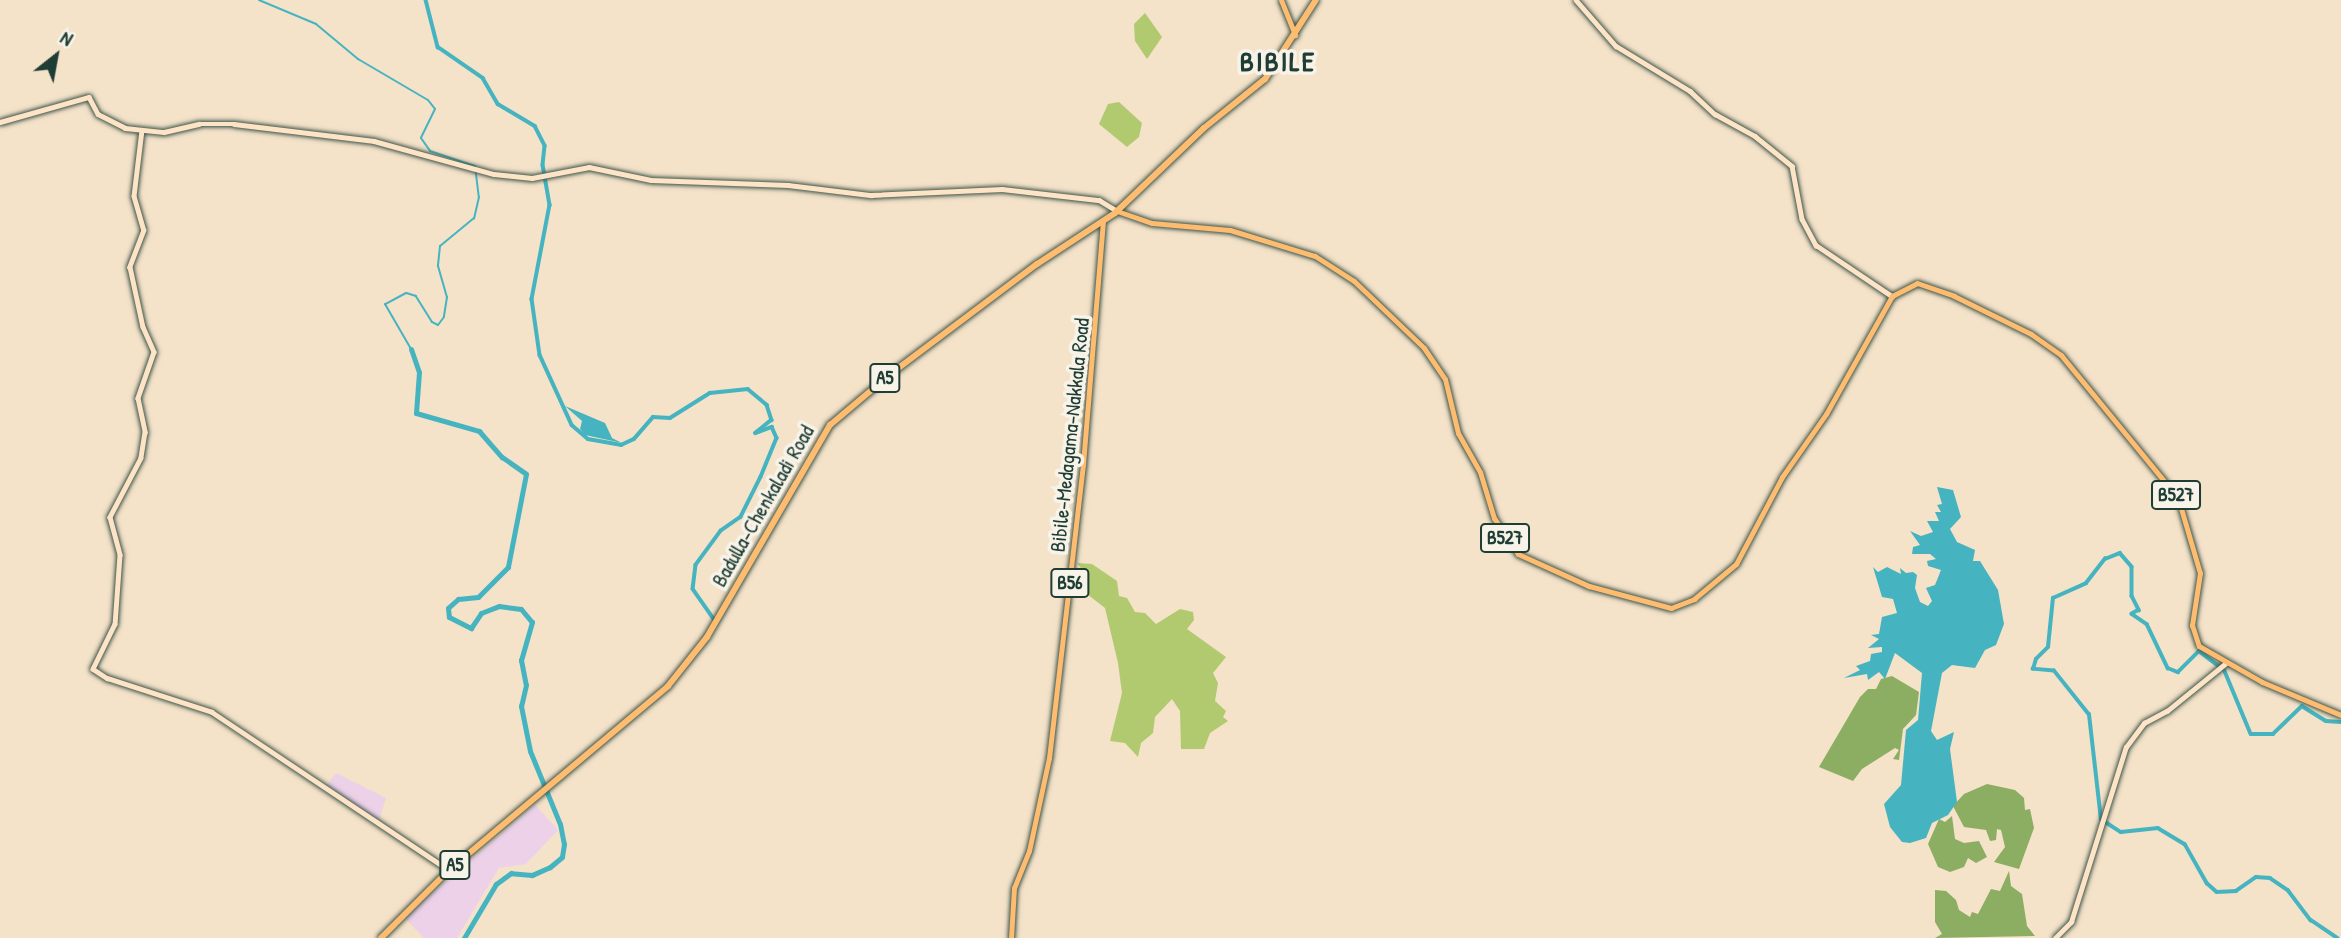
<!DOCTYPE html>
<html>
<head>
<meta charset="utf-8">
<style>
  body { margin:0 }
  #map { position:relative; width:2341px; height:938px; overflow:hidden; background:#f4e2c9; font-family:"Patrick Hand",sans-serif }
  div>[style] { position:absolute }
  .built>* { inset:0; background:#edd1e9 }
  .green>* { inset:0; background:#b1ca70 }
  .forest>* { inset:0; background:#8cae62 }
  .water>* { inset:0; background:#45b4c0 }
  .stream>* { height:2px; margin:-1px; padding:0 1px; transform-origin:1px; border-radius:1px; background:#45b4c0 }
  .canal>* { height:3.5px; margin:-1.75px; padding:0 1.75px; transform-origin:1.75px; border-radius:1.75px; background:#45b4c0 }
  .river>* { height:5px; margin:-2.5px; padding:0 2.5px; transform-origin:2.5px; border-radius:2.5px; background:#45b4c0 }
  .roads { filter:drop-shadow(0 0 2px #3f564a) drop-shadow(0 0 2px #3f564a) }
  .secondary>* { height:4.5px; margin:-2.25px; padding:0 2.25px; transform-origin:2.25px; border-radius:2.25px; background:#fee4c6 }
  .primary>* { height:5px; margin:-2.5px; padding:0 2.5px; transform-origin:2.5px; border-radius:2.5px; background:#fdbc70 }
  .highway>* { height:6px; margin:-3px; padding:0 3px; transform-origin:3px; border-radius:3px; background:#fdbc70 }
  span { translate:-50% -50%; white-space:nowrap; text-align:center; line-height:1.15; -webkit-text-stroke:7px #f7f3e8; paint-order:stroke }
  .shield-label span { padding:2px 5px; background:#f7f3e8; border:2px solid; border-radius:5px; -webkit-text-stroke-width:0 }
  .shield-label { font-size:19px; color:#1f3d34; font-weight:700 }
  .street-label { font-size:21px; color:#1f3d34 }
  .district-label { font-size:28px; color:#1f3d34; font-weight:700; letter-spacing:2px }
  .north { position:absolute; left:21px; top:21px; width:70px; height:70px; -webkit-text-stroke:5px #f7f3e8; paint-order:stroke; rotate:31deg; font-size:19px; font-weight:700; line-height:28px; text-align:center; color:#1f3d34 }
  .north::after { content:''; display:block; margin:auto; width:24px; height:32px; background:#1f3d34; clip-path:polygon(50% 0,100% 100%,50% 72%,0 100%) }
</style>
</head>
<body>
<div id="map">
  <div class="built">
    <i style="clip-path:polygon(336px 773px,386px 798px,379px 820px,355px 809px,326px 786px)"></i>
    <i style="clip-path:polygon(535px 805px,558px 830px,526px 864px,499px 868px,457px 938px,424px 938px,404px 917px)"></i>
  </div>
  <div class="green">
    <i style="clip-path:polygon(1145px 13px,1162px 37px,1147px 59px,1135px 41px,1134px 24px)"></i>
    <i style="clip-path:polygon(1119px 102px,1142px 123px,1139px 137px,1127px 147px,1099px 124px,1108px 104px)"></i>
    <i style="clip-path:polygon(1077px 563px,1092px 564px,1117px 581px,1119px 596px,1127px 598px,1135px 612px,1145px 613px,1156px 624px,1180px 609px,1193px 612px,1194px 620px,1187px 629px,1226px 657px,1213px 673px,1218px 683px,1215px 701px,1226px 711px,1223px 717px,1228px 721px,1210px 733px,1204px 749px,1181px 749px,1180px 711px,1172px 699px,1155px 717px,1153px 733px,1141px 743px,1138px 757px,1125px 743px,1110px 741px,1122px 693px,1118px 663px,1105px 608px,1087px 594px,1087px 576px)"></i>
  </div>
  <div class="forest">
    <i style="clip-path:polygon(1892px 676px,1919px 692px,1916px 715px,1903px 729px,1899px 760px,1893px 759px,1899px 750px,1895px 748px,1862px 769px,1853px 781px,1819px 767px,1860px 697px,1868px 689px,1876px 689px,1881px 679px)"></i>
    <i style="clip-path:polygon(1987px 784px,2015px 790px,2024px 798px,2025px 810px,2030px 809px,2034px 828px,2019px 869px,1994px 862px,2005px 847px,2001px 830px,1997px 829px,1996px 840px,1990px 841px,1986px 830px,1964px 827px,1953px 806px,1964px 794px)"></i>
    <i style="clip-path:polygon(1952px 816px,1955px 839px,1964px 843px,1979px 841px,1987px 857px,1976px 863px,1968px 858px,1964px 867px,1950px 872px,1938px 867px,1928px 844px,1939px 819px,1945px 822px)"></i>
    <i style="clip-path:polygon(2009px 871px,2011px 886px,2022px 894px,2027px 926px,2035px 936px,1935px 938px,1942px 934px,1935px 922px,1935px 890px,1946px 891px,1956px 900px,1959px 910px,1970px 917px,1972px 912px,1978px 914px,1991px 889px,2000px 891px)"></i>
  </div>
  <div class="water">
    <i style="clip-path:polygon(565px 406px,605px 423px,612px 438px,622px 443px,585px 435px,580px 429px,582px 421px)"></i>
    <i style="clip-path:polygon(1937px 487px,1953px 490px,1961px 517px,1950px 529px,1957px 542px,1975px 550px,1973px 561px,1980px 561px,1998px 590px,2004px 624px,1996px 645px,1985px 650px,1975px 668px,1952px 665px,1942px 673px,1931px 731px,1937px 740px,1954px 732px,1950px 749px,1957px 802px,1948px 815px,1932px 823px,1926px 838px,1910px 843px,1902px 842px,1890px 827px,1884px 804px,1901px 785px,1906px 730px,1918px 720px,1922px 673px,1895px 653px,1885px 679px,1879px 672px,1868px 680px,1867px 674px,1844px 678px,1860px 670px,1856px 666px,1870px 661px,1871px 654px,1882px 652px,1882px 647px,1868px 648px,1879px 639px,1871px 635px,1879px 634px,1882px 617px,1897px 613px,1893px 599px,1882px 597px,1873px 567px,1878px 572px,1887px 567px,1901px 574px,1900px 568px,1906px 573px,1913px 572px,1917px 575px,1915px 588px,1920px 602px,1928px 606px,1932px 601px,1926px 588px,1935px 585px,1941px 570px,1928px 566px,1927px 561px,1936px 559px,1930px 554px,1912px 554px,1913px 547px,1920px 545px,1910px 531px,1921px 536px,1933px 532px,1927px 521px,1939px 521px,1935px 512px,1941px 512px,1937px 505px,1942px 504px)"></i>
  </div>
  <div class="stream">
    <i style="left:259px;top:0;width:62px;rotate:22.8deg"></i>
    <i style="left:316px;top:24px;width:55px;rotate:39.8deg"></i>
    <i style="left:358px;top:59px;width:81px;rotate:30.4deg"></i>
    <i style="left:428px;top:100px;width:11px;rotate:52deg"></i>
    <i style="left:435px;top:109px;width:32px;rotate:116deg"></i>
    <i style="left:421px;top:138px;width:16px;rotate:55deg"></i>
    <i style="left:430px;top:151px;width:47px;rotate:18.4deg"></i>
    <i style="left:475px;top:166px;width:31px;rotate:83deg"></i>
    <i style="left:479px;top:197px;width:22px;rotate:103deg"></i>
    <i style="left:474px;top:218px;width:44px;rotate:140.5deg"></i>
    <i style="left:440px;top:246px;width:20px;rotate:96deg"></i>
    <i style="left:438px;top:266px;width:32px;rotate:74deg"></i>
    <i style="left:447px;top:297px;width:20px;rotate:99deg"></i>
    <i style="left:444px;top:317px;width:10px;rotate:127deg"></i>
    <i style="left:438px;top:325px;width:7px;rotate:-153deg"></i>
    <i style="left:432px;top:322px;width:31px;rotate:-122deg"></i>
    <i style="left:416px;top:296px;width:10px;rotate:-163deg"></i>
    <i style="left:406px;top:293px;width:24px;rotate:152deg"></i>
    <i style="left:385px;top:304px;width:52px;rotate:60deg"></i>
  </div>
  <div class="canal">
    <i style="left:426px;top:0;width:49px;rotate:75.7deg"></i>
    <i style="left:438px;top:47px;width:55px;rotate:34.6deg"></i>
    <i style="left:483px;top:78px;width:30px;rotate:60deg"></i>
    <i style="left:498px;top:104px;width:43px;rotate:30.7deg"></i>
    <i style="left:535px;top:126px;width:22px;rotate:63deg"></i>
    <i style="left:545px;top:146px;width:19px;rotate:96deg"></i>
    <i style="left:543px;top:165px;width:41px;rotate:80.1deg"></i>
    <i style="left:550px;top:205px;width:96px;rotate:100.8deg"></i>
    <i style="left:532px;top:299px;width:57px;rotate:81.9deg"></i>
    <i style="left:540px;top:355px;width:77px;rotate:65.4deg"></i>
    <i style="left:572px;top:425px;width:21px;rotate:41deg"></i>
    <i style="left:588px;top:439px;width:34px;rotate:10deg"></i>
    <i style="left:621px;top:445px;width:14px;rotate:-25deg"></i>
    <i style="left:634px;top:439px;width:29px;rotate:-49deg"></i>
    <i style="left:653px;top:417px;width:17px;rotate:3deg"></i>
    <i style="left:670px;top:418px;width:47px;rotate:-32deg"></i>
    <i style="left:710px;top:393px;width:38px;rotate:-6deg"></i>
    <i style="left:748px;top:389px;width:25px;rotate:40deg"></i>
    <i style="left:767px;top:405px;width:16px;rotate:72deg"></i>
    <i style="left:772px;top:420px;width:21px;rotate:141deg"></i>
    <i style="left:756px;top:433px;width:17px;rotate:-21deg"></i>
    <i style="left:772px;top:427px;width:12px;rotate:66deg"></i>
    <i style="left:777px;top:438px;width:42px;rotate:112.3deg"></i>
    <i style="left:761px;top:477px;width:45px;rotate:116.6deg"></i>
    <i style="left:741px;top:517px;width:24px;rotate:145deg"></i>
    <i style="left:721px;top:531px;width:42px;rotate:126.3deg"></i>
    <i style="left:696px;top:565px;width:24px;rotate:97deg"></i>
    <i style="left:693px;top:589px;width:37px;rotate:55deg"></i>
    <i style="left:2224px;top:669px;width:70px;rotate:67.4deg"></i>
    <i style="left:2251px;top:734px;width:22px"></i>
    <i style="left:2273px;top:734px;width:40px;rotate:-44deg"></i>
    <i style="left:2302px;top:706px;width:28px;rotate:32deg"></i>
    <i style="left:2326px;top:721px;width:15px;rotate:4deg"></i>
    <i style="left:2101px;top:820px;width:106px;rotate:-96.5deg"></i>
    <i style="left:2089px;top:715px;width:56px;rotate:-128.5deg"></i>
    <i style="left:2054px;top:671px;width:21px;rotate:-175deg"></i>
    <i style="left:2033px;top:669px;width:10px;rotate:-73deg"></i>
    <i style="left:2036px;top:659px;width:17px;rotate:-45deg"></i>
    <i style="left:2048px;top:647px;width:49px;rotate:-84.2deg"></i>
    <i style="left:2053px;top:598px;width:36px;rotate:-24deg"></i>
    <i style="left:2086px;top:583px;width:31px;rotate:-52deg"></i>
    <i style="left:2105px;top:559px;width:16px;rotate:-22deg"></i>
    <i style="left:2120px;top:553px;width:18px;rotate:49deg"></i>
    <i style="left:2132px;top:567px;width:29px;rotate:90deg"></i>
    <i style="left:2132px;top:596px;width:16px;rotate:63deg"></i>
    <i style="left:2139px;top:610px;width:8px;rotate:150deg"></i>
    <i style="left:2132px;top:614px;width:18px;rotate:34deg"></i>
    <i style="left:2147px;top:624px;width:49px;rotate:64.5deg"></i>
    <i style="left:2168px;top:668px;width:11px;rotate:22deg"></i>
    <i style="left:2178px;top:672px;width:30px;rotate:-45deg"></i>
    <i style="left:2199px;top:651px;width:25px;rotate:37deg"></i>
    <i style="left:2104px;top:821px;width:20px;rotate:33deg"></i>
    <i style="left:2121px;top:832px;width:37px;rotate:-6deg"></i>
    <i style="left:2158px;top:828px;width:31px;rotate:31deg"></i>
    <i style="left:2185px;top:844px;width:45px;rotate:60.6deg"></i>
    <i style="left:2207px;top:883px;width:13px;rotate:42deg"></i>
    <i style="left:2217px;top:892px;width:19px;rotate:-3deg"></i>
    <i style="left:2236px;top:891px;width:24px;rotate:-35deg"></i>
    <i style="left:2256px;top:877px;width:14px;rotate:4deg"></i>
    <i style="left:2270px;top:878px;width:22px;rotate:34deg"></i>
    <i style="left:2288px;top:890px;width:38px;rotate:53deg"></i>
    <i style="left:2311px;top:920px;width:32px;rotate:34deg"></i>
  </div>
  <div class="river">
    <i style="left:411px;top:349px;width:24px;rotate:71deg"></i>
    <i style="left:419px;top:372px;width:41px;rotate:94.2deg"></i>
    <i style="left:416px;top:413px;width:66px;rotate:15.9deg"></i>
    <i style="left:479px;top:431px;width:35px;rotate:49deg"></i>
    <i style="left:502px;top:457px;width:29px;rotate:35deg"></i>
    <i style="left:526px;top:474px;width:95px;rotate:101deg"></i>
    <i style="left:508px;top:567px;width:42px;rotate:135deg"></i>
    <i style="left:478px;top:597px;width:20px;rotate:174deg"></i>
    <i style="left:458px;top:599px;width:13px;rotate:138deg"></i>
    <i style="left:448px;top:608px;width:9px;rotate:84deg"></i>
    <i style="left:449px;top:617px;width:25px;rotate:27deg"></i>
    <i style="left:471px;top:628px;width:18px;rotate:-56deg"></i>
    <i style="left:481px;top:613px;width:19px;rotate:-21deg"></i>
    <i style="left:499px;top:606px;width:22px;rotate:8deg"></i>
    <i style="left:521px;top:609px;width:17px;rotate:50deg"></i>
    <i style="left:532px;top:622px;width:40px;rotate:106deg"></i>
    <i style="left:521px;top:660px;width:25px;rotate:79deg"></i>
    <i style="left:526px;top:685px;width:22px;rotate:103deg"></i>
    <i style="left:521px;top:706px;width:46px;rotate:78.7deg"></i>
    <i style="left:530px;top:751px;width:79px;rotate:67.7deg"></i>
    <i style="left:560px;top:824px;width:20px;rotate:79deg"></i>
    <i style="left:564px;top:844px;width:13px;rotate:99deg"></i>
    <i style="left:562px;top:857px;width:16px;rotate:140deg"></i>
    <i style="left:550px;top:867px;width:20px;rotate:156deg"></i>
    <i style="left:532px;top:875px;width:21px;rotate:-175deg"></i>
    <i style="left:511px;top:873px;width:19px;rotate:144deg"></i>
    <i style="left:496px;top:884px;width:63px;rotate:120.7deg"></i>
  </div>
  <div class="roads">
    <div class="secondary">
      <i style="left:1576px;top:0;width:61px;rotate:49deg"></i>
      <i style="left:1616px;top:46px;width:87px;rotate:31.3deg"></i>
      <i style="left:1690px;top:91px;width:34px;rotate:43deg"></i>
      <i style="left:1715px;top:114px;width:46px;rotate:28.8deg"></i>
      <i style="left:1755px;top:136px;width:48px;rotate:39deg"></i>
      <i style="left:1792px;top:166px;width:54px;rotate:79.3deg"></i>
      <i style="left:1802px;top:219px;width:30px;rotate:62deg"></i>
      <i style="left:1816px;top:245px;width:92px;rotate:33.9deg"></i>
      <i style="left:0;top:122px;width:92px;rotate:-15.7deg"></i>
      <i style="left:89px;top:97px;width:19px;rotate:62deg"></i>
      <i style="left:98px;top:114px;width:30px;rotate:27deg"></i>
      <i style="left:125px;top:128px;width:39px;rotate:6deg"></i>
      <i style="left:164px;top:132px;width:36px;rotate:-13deg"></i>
      <i style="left:199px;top:124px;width:35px"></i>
      <i style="left:234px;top:124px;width:141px;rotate:6.9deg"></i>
      <i style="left:374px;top:141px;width:124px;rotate:15.4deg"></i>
      <i style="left:494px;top:174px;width:38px;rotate:6deg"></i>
      <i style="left:532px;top:178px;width:58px;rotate:-10.9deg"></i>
      <i style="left:589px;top:167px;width:63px;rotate:11.8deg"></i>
      <i style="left:651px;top:180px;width:137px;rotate:2.1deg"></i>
      <i style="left:788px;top:185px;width:84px;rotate:6.9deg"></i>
      <i style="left:871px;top:195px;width:131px;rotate:-2.6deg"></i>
      <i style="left:1002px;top:189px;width:98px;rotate:6.5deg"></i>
      <i style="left:1099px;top:200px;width:21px;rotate:31deg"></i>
      <i style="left:142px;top:130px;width:66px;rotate:96.9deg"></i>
      <i style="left:134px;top:196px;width:35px;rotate:74deg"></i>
      <i style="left:144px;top:230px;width:40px;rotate:111deg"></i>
      <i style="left:130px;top:267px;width:61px;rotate:77.8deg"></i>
      <i style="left:143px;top:327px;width:27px;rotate:66deg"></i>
      <i style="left:154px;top:352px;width:49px;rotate:109.2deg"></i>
      <i style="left:138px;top:398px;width:35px;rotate:78deg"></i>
      <i style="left:145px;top:432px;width:26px;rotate:99deg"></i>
      <i style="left:141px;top:458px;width:67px;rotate:117.7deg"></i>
      <i style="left:110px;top:517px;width:39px;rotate:75deg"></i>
      <i style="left:120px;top:555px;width:69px;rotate:94.1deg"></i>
      <i style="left:115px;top:624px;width:50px;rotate:116.1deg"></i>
      <i style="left:93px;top:669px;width:17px;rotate:33deg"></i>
      <i style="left:107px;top:678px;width:110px;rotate:17.9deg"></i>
      <i style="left:212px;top:712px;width:285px;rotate:33.7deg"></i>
      <i style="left:2055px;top:938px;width:23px;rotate:-45deg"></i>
      <i style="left:2071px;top:922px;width:183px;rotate:-72.6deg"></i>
      <i style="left:2126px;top:747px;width:30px;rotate:-53deg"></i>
      <i style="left:2144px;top:723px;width:26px;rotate:-28deg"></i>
      <i style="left:2167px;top:711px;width:76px;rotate:-39.1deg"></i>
    </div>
    <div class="primary">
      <i style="left:1281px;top:0;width:38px;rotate:68deg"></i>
      <i style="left:1117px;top:211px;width:37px;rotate:19deg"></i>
      <i style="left:1152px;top:223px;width:78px;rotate:5.1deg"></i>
      <i style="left:1230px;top:230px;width:89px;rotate:17deg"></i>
      <i style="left:1315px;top:256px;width:46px;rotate:32.7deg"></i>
      <i style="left:1354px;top:281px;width:97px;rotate:43.7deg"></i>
      <i style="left:1424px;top:348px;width:37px;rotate:56deg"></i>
      <i style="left:1445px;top:379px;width:56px;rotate:76.5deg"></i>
      <i style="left:1458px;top:433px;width:45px;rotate:60.6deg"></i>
      <i style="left:1480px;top:472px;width:48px;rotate:73.1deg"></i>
      <i style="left:1494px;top:518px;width:43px;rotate:56.3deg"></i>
      <i style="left:1518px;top:554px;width:78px;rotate:24.3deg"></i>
      <i style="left:1589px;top:586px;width:85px;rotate:15deg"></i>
      <i style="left:1671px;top:608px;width:25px;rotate:-21deg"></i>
      <i style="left:1694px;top:599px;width:55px;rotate:-39.8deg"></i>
      <i style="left:1736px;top:564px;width:98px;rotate:-62.1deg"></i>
      <i style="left:1782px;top:477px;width:77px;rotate:-55.1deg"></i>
      <i style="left:1826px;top:414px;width:135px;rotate:-60.8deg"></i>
      <i style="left:1892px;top:296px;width:28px;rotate:-27deg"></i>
      <i style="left:1917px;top:283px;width:39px;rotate:19deg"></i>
      <i style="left:1954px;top:296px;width:86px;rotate:26.3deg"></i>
      <i style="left:2031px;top:334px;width:37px;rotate:35deg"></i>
      <i style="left:2061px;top:355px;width:185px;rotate:50.7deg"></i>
      <i style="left:2178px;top:498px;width:78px;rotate:73.7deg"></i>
      <i style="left:2200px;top:573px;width:53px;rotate:98.7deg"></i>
      <i style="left:2192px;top:625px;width:22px;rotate:72deg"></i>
      <i style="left:2199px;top:646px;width:73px;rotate:29.7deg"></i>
      <i style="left:2262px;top:682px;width:86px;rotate:22.7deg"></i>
      <i style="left:1011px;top:938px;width:50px;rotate:-86.6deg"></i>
      <i style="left:1014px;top:888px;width:40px;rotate:-68deg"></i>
      <i style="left:1029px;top:851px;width:95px;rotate:-77.9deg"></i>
      <i style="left:1049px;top:758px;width:296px;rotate:-83.4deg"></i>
      <i style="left:1083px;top:464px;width:243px;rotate:-85.3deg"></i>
    </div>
    <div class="highway">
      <i style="left:381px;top:938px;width:96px;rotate:-45deg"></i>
      <i style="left:449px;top:870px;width:286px;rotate:-40deg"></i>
      <i style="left:668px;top:686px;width:63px;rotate:-51.5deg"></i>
      <i style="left:707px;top:637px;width:245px;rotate:-59.9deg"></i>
      <i style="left:830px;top:425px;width:82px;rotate:-40.1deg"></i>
      <i style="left:893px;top:372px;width:180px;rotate:-36.9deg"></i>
      <i style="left:1037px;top:264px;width:93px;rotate:-33.2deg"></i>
      <i style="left:1115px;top:213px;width:123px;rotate:-43.7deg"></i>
      <i style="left:1204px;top:128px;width:78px;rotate:-38.8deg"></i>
      <i style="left:1265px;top:79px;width:94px;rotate:-57.2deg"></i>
    </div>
  </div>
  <div class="shield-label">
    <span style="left:885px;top:378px">A5</span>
    <span style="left:2176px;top:495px">B527</span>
    <span style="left:1505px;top:538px">B527</span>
    <span style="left:1070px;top:583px">B56</span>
    <span style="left:455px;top:865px">A5</span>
  </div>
  <div class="street-label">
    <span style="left:1070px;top:435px;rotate:-84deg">Bibile-Medagama-Nakkala Road</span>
    <span style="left:763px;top:506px;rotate:-60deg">Badulla-Chenkaladi Road</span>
  </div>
  <div class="district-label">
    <span style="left:1278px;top:61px">BIBILE</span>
  </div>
  <div class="north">N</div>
</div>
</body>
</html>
